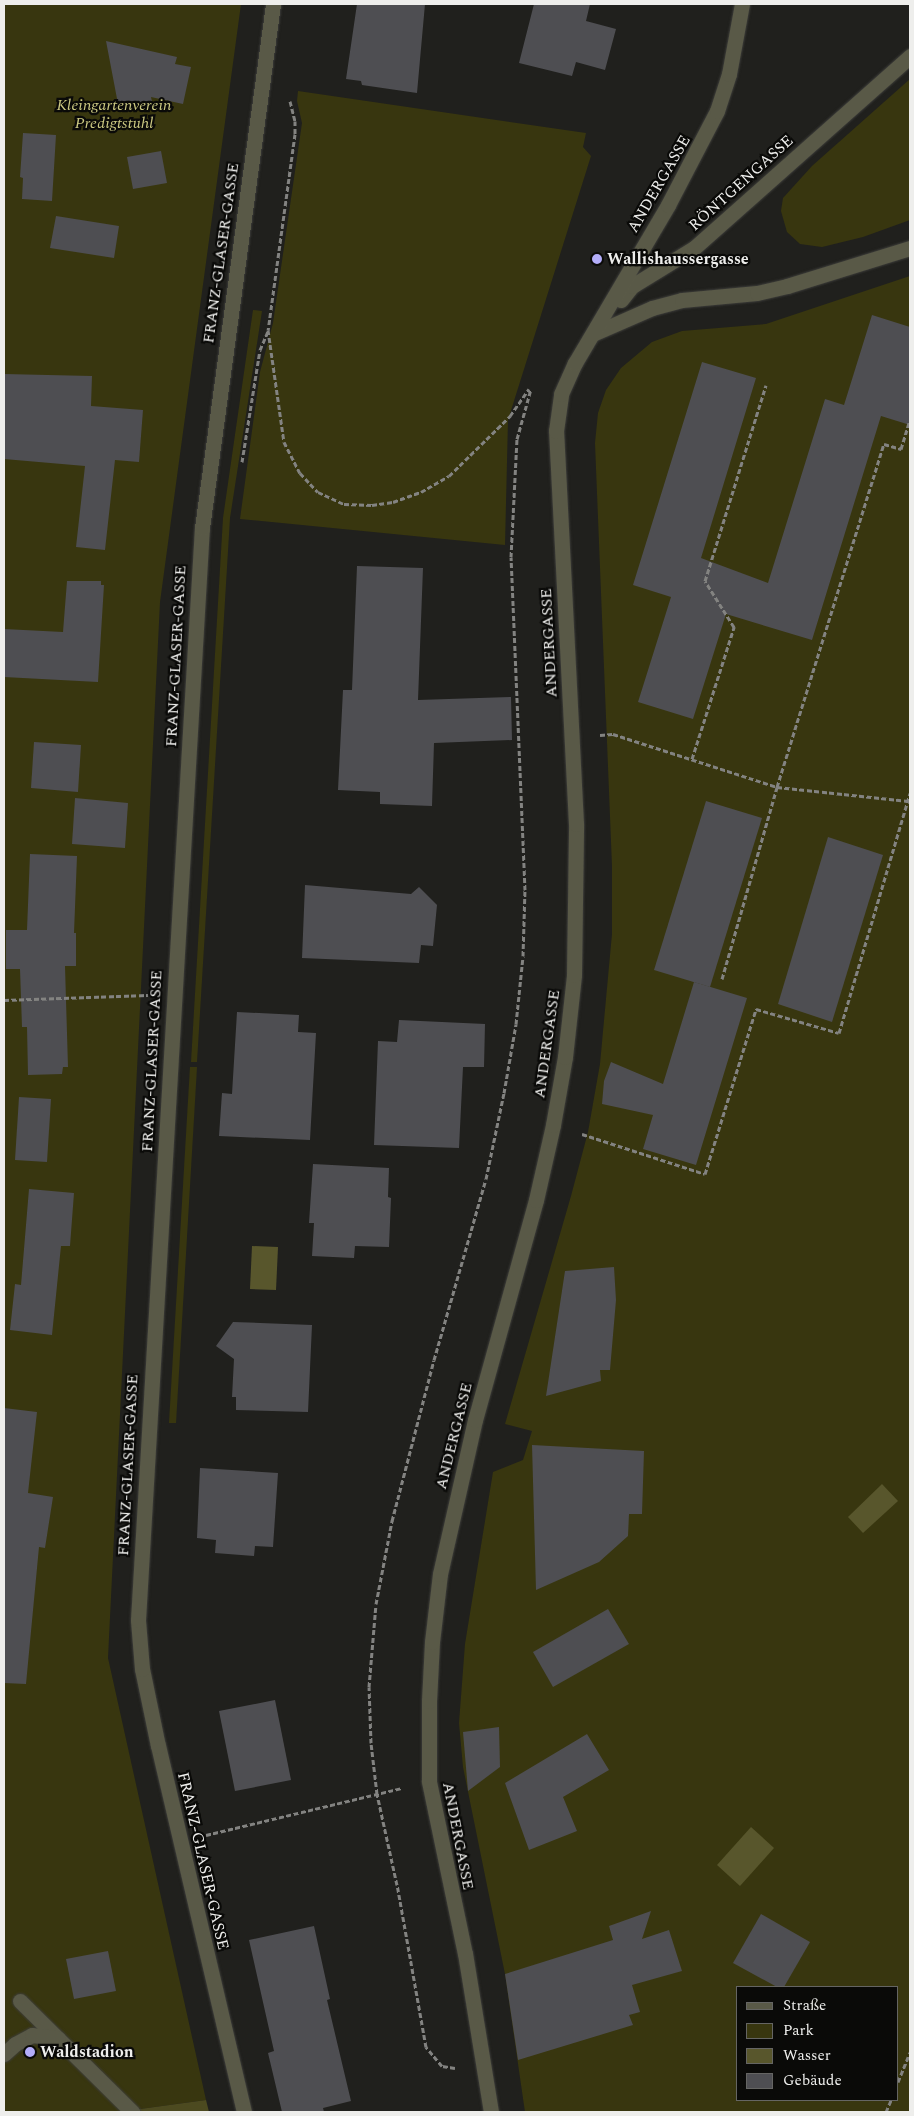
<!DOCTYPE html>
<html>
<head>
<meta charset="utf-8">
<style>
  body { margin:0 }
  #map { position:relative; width:914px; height:2116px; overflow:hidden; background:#20201d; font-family:Spectral,serif }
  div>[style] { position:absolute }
  .green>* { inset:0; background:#38360f }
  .forest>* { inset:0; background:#4c4a20 }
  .water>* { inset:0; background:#58562c }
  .building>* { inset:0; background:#4e4e52 }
  .path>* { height:3px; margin-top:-1.5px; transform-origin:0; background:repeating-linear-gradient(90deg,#838381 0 5px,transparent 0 7.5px) }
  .roads { filter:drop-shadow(0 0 1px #3d3d3a) drop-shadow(0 0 1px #3d3d3a) }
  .minor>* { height:15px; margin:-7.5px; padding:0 7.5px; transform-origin:7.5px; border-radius:7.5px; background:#595947 }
  .dots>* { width:14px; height:14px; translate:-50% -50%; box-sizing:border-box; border:2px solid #0a0a08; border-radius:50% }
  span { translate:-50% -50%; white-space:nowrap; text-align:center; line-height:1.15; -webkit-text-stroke:4.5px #0a0a08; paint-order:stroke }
  .park-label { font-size:16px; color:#ccc982; font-style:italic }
  .street-label { font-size:16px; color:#eeeeec }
  .poi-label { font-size:16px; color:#eeeeec; font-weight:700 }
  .left { translate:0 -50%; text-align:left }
  .frame { position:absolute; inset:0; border:5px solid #eeeeec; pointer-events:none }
  .legend { position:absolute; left:736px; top:1986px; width:162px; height:115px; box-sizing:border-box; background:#0a0a08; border:1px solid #656563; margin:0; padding:6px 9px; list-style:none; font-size:15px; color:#eeeeec }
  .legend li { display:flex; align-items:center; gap:10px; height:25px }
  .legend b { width:25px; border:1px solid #656563 }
</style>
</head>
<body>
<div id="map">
  <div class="green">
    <i style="clip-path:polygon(4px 4px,241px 4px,160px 602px,108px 1658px,206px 2100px,118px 2112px,4px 2112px)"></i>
    <i style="clip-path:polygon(910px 79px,910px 220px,863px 237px,822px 247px,800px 244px,787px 232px,781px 211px,783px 198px,812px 166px)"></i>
    <i style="clip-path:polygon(298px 91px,586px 133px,583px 147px,591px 156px,508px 420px,505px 545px,240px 519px,260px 372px,273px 323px,302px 123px,297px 101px)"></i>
    <i style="clip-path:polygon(evenodd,910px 276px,910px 404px,904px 422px,910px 425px,910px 2112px,525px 2112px,505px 1974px,463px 1767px,459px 1723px,465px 1644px,493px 1472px,523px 1460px,532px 1431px,505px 1424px,571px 1196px,588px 1132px,600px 1064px,612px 934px,612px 866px,595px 443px,598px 413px,606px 390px,621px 368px,652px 342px,682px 331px,766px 324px,910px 276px,738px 1987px,898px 1987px,898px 2100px,738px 2100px,738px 1987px)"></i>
    <i style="clip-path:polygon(253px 310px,262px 311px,230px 518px,197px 1062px,191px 1062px,223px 518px)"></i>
    <i style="clip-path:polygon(190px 1067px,197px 1067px,176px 1423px,169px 1423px)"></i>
  </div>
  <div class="forest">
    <i style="clip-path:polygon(206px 2100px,209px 2112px,118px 2112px)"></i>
  </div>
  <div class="water">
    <i style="clip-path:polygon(252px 1246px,278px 1247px,276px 1290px,250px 1289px)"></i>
    <i style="clip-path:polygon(882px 1484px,898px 1501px,863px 1533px,848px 1517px)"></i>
    <i style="clip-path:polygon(751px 1827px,774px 1848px,740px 1886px,717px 1865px)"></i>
  </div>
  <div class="building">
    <i style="clip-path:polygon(357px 4px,425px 4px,417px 93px,362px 85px,361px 81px,346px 79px)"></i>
    <i style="clip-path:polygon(534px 4px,590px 4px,586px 21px,616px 29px,605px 70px,576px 62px,572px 76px,519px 63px)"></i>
    <i style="clip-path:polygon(106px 41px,177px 57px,175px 64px,191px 67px,183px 104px,151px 97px,153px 106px,118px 104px)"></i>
    <i style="clip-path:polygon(23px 133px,56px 135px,52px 201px,22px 199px,23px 178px,20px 177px)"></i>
    <i style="clip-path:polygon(161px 151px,167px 183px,133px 189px,127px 157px)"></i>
    <i style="clip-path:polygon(56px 216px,119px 226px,114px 258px,50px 248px)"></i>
    <i style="clip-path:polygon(872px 315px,910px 327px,910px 425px,881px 416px,812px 640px,726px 614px,693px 719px,638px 702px,671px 597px,633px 585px,702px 362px,756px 378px,701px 558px,768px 583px,825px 399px,844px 405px)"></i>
    <i style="clip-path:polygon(4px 374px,92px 376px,91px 406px,143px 410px,139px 462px,115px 460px,105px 550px,76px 547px,85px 466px,4px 459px)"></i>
    <i style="clip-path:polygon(357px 566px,423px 568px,418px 700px,511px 697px,512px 740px,434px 743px,432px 806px,380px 804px,380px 792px,338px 790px,343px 690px,352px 690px)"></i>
    <i style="clip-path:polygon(67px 581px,101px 581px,101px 585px,104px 585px,98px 682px,4px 677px,4px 629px,63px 632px)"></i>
    <i style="clip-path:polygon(34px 742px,81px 745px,78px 792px,31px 788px)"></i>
    <i style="clip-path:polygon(75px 798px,128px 803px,125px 848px,72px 844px)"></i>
    <i style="clip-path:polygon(706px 801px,762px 818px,710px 987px,654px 970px)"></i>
    <i style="clip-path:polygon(828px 837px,883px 855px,832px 1022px,778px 1004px)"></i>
    <i style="clip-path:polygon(30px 854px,77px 856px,74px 933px,76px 933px,76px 966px,65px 966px,68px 1067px,63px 1067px,62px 1074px,28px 1075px,27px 1027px,22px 1027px,20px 969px,6px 969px,6px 930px,27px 930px)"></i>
    <i style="clip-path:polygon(305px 885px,411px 894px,419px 887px,437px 905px,433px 946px,421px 945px,419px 963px,302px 958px)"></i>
    <i style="clip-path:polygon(694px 982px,747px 998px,696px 1165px,643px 1149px,653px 1115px,602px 1104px,604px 1081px,611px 1062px,663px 1084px)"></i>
    <i style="clip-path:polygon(237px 1012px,299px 1015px,298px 1032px,316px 1033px,310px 1140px,219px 1136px,222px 1093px,232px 1094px)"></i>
    <i style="clip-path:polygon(399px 1020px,485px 1024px,484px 1067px,463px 1067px,459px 1148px,374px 1145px,378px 1041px,397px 1042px)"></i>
    <i style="clip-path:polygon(19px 1097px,51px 1099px,47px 1162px,15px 1160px)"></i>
    <i style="clip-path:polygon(313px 1164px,389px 1168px,388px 1197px,391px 1198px,389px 1247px,355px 1246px,354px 1258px,312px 1256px,314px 1223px,309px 1223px)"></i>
    <i style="clip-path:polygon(29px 1189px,74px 1193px,70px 1246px,61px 1246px,52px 1335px,10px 1330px,15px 1284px,21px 1285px)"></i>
    <i style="clip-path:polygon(614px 1267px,616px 1300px,610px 1370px,600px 1370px,601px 1381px,546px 1396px,565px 1271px)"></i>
    <i style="clip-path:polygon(233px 1322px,312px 1325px,308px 1412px,236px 1410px,236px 1397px,232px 1397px,234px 1359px,216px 1346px)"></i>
    <i style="clip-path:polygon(4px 1408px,37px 1412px,28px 1493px,53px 1497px,45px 1548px,39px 1547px,26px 1684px,4px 1683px)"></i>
    <i style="clip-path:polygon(532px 1445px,644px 1451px,642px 1514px,629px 1514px,628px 1536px,599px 1562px,536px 1590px)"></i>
    <i style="clip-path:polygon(200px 1468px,278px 1473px,273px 1547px,255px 1546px,254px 1556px,215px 1553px,216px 1540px,197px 1538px)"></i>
    <i style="clip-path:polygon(608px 1609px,629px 1644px,553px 1687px,533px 1652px)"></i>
    <i style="clip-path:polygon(275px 1700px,291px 1780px,235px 1791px,219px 1711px)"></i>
    <i style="clip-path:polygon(499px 1727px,500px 1767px,468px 1791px,463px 1732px)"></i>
    <i style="clip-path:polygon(587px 1734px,609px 1770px,563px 1797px,577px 1831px,529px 1850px,505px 1783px)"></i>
    <i style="clip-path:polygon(651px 1911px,642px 1939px,669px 1930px,682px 1971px,632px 1985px,640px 2012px,629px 2015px,633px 2025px,518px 2060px,505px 1974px,613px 1940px,609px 1926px)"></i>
    <i style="clip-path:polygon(761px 1914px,810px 1942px,784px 1987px,777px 1987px,733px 1963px)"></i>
    <i style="clip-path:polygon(314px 1926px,330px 1999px,327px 2000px,351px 2101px,323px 2108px,324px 2112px,282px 2112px,268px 2053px,274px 2051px,249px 1940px)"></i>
    <i style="clip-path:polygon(108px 1951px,116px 1991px,74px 1999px,66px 1959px)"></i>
  </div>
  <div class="path">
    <i style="left:290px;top:101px;width:21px;rotate:76deg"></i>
    <i style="left:295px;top:121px;width:13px;rotate:90deg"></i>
    <i style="left:295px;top:134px;width:198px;rotate:97.8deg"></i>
    <i style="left:268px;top:330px;width:113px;rotate:81.9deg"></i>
    <i style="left:284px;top:442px;width:35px;rotate:63deg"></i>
    <i style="left:300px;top:473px;width:26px;rotate:47deg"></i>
    <i style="left:318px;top:492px;width:29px;rotate:25deg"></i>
    <i style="left:344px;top:504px;width:28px;rotate:2deg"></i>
    <i style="left:372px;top:505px;width:21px;rotate:-8deg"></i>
    <i style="left:393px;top:502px;width:30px;rotate:-20deg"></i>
    <i style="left:421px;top:492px;width:32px;rotate:-30deg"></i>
    <i style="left:449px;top:476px;width:86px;rotate:-44.5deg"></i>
    <i style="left:510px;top:416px;width:33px;rotate:-55deg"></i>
    <i style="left:242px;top:462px;width:113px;rotate:-80.9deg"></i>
    <i style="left:260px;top:350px;width:21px;rotate:-67deg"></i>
    <i style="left:600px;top:735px;width:13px;rotate:-4deg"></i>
    <i style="left:613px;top:734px;width:172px;rotate:17.9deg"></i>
    <i style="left:777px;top:787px;width:132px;rotate:6.1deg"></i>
    <i style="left:692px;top:759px;width:139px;rotate:-72.3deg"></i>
    <i style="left:734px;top:627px;width:54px;rotate:-122.2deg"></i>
    <i style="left:705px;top:581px;width:205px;rotate:-72.7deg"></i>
    <i style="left:722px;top:979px;width:200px;rotate:-74deg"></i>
    <i style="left:777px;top:787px;width:359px;rotate:-72.7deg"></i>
    <i style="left:884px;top:444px;width:18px;rotate:16deg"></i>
    <i style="left:901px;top:449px;width:30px;rotate:-73deg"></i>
    <i style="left:4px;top:1000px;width:144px;rotate:-2deg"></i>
    <i style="left:582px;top:1134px;width:129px;rotate:18deg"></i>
    <i style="left:705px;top:1174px;width:173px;rotate:-72.8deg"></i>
    <i style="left:756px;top:1009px;width:86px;rotate:16.1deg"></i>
    <i style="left:839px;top:1033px;width:250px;rotate:-73.5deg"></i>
    <i style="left:206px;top:1835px;width:202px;rotate:-13.5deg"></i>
    <i style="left:455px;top:2068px;width:13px;rotate:-171deg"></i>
    <i style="left:442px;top:2066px;width:25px;rotate:-130deg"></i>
    <i style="left:426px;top:2047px;width:165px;rotate:-100.1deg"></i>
    <i style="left:397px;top:1885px;width:93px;rotate:-102.4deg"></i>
    <i style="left:377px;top:1794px;width:51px;rotate:-96.7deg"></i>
    <i style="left:371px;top:1743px;width:56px;rotate:-92deg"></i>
    <i style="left:369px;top:1687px;width:83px;rotate:-85.2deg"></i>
    <i style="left:376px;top:1604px;width:85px;rotate:-79.1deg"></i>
    <i style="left:392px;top:1521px;width:166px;rotate:-75.4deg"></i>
    <i style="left:434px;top:1360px;width:188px;rotate:-74deg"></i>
    <i style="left:486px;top:1179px;width:88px;rotate:-78.2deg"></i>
    <i style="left:504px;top:1093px;width:70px;rotate:-80.1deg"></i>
    <i style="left:516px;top:1024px;width:68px;rotate:-84.1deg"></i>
    <i style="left:523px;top:956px;width:66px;rotate:-88.3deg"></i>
    <i style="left:525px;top:890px;width:333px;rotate:-92.4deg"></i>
    <i style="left:511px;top:557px;width:118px;rotate:-87.1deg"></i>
    <i style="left:517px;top:439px;width:52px;rotate:-74.4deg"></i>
    <i style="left:898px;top:2082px;width:32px;rotate:-68deg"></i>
    <i style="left:886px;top:2112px;width:13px;rotate:-67deg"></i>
  </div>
  <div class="roads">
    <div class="minor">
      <i style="left:621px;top:300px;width:18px;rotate:-52deg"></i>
      <i style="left:632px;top:286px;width:73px;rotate:-31.5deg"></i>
      <i style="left:694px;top:248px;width:289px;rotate:-41.6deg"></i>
      <i style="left:595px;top:333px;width:62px;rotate:-23.7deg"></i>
      <i style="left:652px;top:308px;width:31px;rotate:-15deg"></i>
      <i style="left:682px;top:300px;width:75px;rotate:-5.3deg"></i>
      <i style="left:757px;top:293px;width:31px;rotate:-13deg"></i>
      <i style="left:787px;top:286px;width:129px;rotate:-17.2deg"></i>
      <i style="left:20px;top:2001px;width:158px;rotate:44.7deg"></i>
      <i style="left:4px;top:2054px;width:15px;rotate:-42deg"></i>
      <i style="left:15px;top:2044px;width:19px;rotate:-28deg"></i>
      <i style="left:32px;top:2035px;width:26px;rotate:7deg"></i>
      <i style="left:244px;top:2112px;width:376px;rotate:-103.2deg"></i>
      <i style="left:158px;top:1746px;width:79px;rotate:-101.7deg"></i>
      <i style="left:142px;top:1669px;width:49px;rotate:-94.7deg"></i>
      <i style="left:138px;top:1620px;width:1094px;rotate:-86.65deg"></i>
      <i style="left:202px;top:528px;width:529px;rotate:-82.28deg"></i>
      <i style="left:491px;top:2112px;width:160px;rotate:-99.3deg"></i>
      <i style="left:465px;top:1954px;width:177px;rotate:-101.8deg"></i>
      <i style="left:429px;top:1781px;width:80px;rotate:-90deg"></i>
      <i style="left:429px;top:1701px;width:59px;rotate:-87.1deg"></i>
      <i style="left:432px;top:1642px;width:68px;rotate:-83.3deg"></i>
      <i style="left:440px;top:1574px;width:158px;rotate:-77.2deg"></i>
      <i style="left:475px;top:1420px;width:228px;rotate:-74.5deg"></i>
      <i style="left:536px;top:1200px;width:77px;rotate:-77.2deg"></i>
      <i style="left:553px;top:1125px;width:69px;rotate:-80deg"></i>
      <i style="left:565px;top:1057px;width:82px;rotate:-83.7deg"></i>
      <i style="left:574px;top:975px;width:151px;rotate:-89.2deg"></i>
      <i style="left:576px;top:824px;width:394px;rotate:-92.9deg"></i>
      <i style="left:556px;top:431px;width:37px;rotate:-82deg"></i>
      <i style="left:561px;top:394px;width:34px;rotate:-66deg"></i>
      <i style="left:575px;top:363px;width:183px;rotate:-59.5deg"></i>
      <i style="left:668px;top:205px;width:106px;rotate:-62.5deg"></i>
      <i style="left:717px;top:111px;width:39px;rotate:-72deg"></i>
      <i style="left:729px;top:74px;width:71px;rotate:-79.5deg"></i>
    </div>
  </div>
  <div class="dots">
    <i style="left:597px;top:259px;background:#b3adf9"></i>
    <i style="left:30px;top:2052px;background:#b3adf9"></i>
  </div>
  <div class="park-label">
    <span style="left:114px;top:114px">Kleingartenverein<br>Predigtstuhl</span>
  </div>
  <div class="street-label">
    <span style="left:741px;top:183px;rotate:-42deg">RÖNTGENGASSE</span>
    <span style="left:659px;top:184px;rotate:-60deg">ANDERGASSE</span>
    <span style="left:221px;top:253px;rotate:-82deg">FRANZ-GLASER-GASSE</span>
    <span style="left:549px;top:643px;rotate:-93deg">ANDERGASSE</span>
    <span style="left:176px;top:656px;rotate:-87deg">FRANZ-GLASER-GASSE</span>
    <span style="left:547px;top:1044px;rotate:-82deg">ANDERGASSE</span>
    <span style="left:152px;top:1061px;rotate:-87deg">FRANZ-GLASER-GASSE</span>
    <span style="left:454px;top:1436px;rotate:-76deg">ANDERGASSE</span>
    <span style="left:128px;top:1465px;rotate:-87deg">FRANZ-GLASER-GASSE</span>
    <span style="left:458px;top:1836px;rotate:79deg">ANDERGASSE</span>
    <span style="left:203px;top:1861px;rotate:77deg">FRANZ-GLASER-GASSE</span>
  </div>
  <div class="poi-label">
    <span class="left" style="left:607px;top:259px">Wallishaussergasse</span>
    <span class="left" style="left:40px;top:2052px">Waldstadion</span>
  </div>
  <div class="frame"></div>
  <ul class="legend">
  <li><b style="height:6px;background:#595947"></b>Straße</li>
  <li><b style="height:14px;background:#38360f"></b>Park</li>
  <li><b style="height:14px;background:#58562c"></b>Wasser</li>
  <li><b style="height:14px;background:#4e4e52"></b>Gebäude</li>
  </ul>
</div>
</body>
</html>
